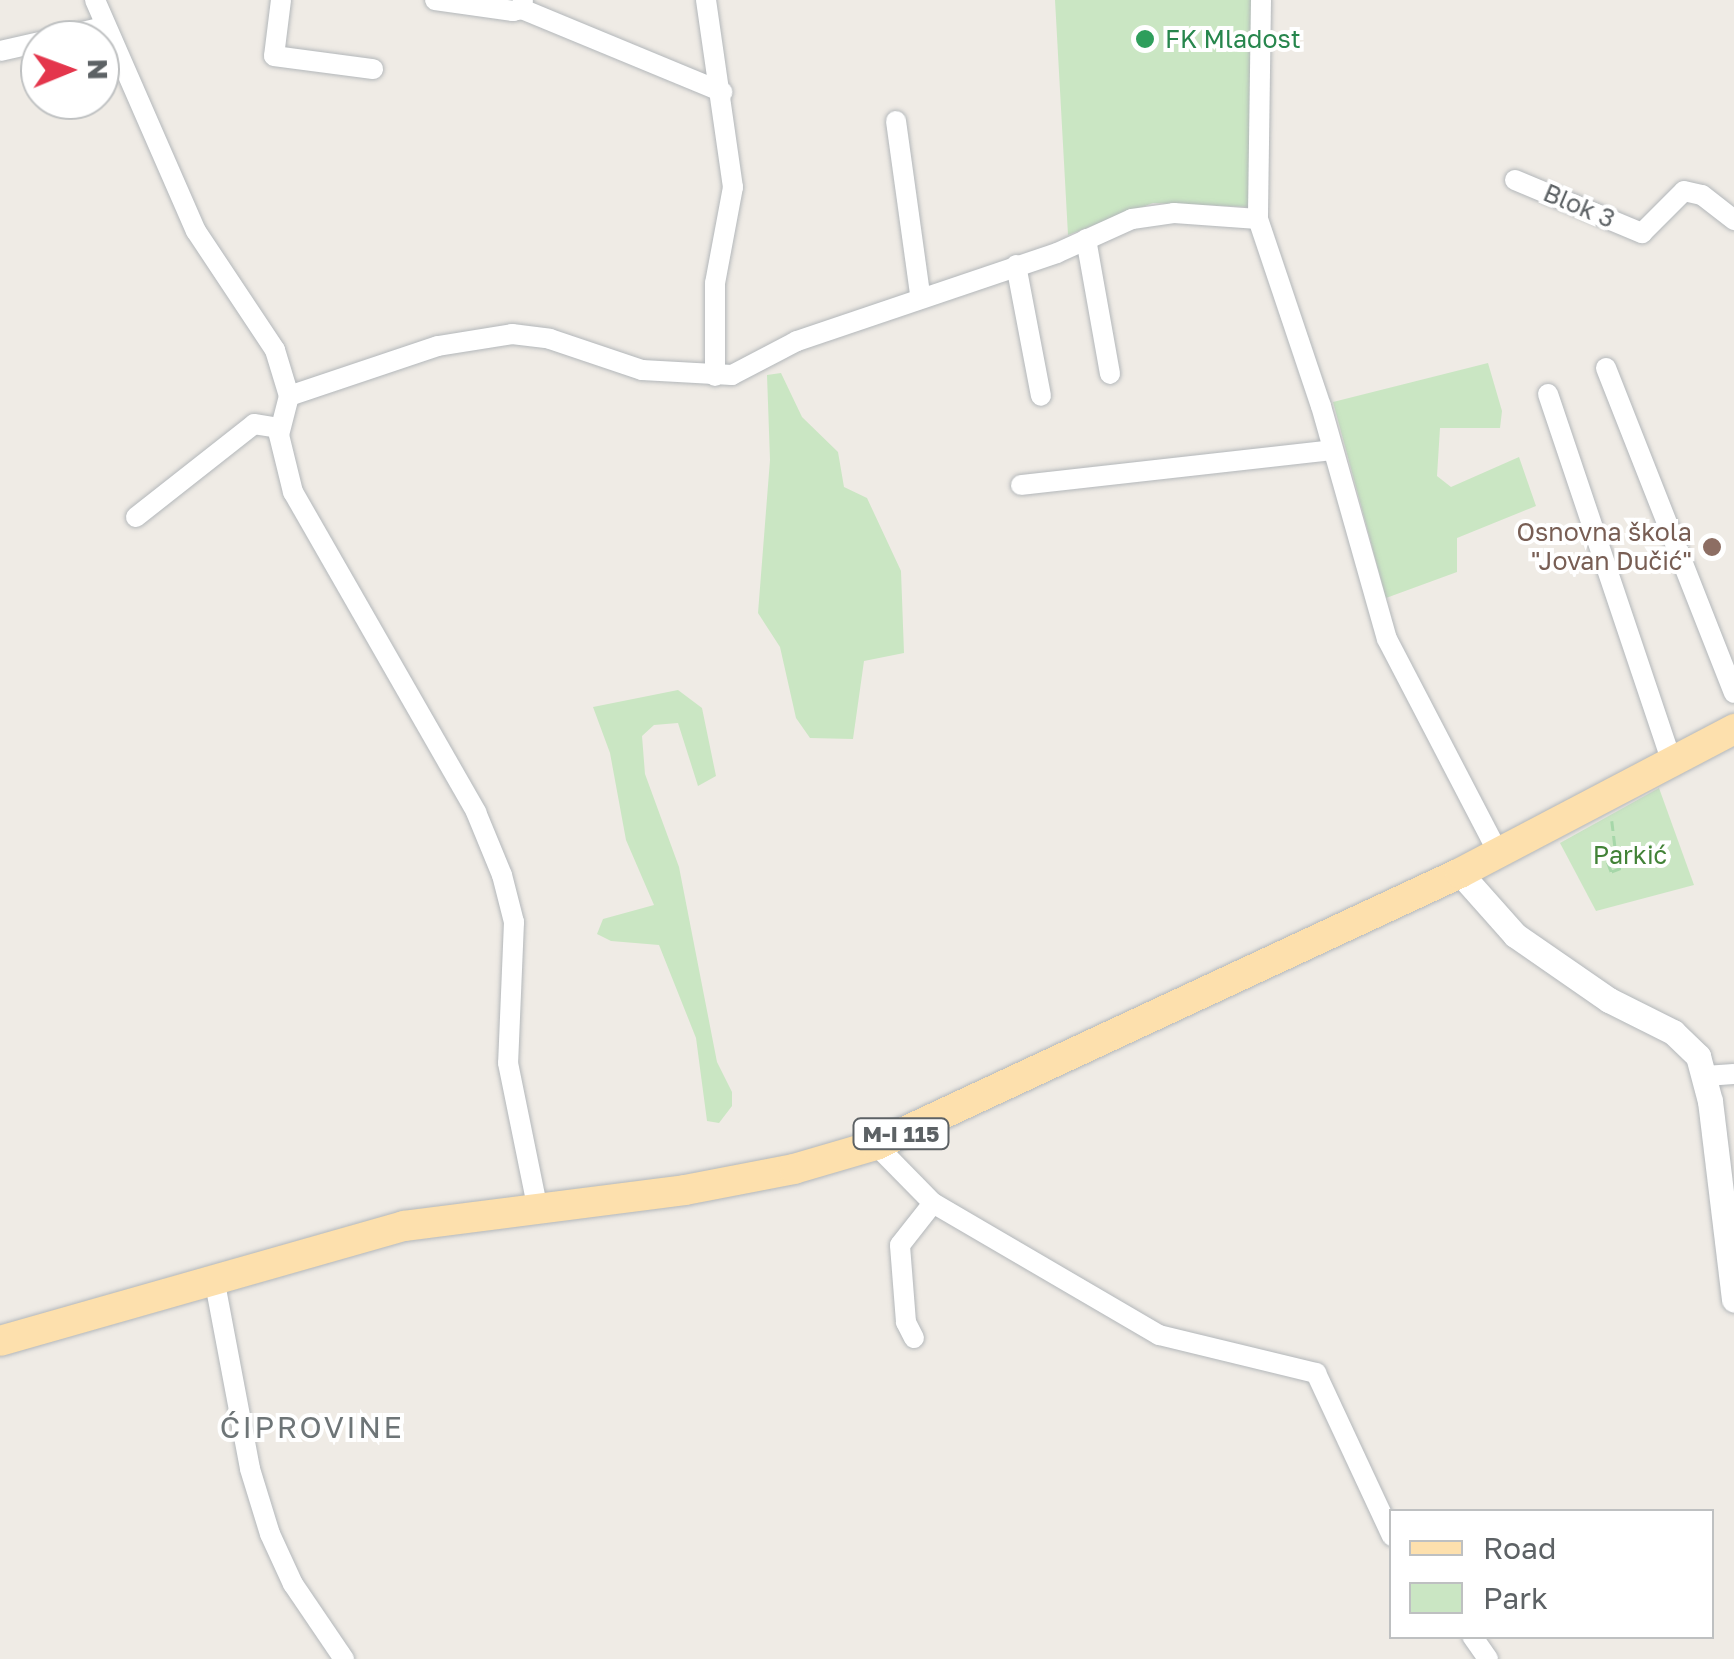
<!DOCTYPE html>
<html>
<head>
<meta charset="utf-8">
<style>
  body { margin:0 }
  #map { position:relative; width:1734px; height:1659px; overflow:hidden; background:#efebe5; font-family:"Golos Text",sans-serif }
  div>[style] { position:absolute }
  .green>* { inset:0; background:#cae6c3 }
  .path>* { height:2.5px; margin-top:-1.25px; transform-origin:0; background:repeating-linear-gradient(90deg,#a6d7a9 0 10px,transparent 0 15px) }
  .roads { filter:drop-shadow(0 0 2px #b3b7ba) drop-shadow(0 0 2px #b3b7ba) }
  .minor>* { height:20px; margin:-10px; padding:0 10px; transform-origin:10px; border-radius:10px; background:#fff }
  .tertiary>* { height:25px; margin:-12.5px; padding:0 12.5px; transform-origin:12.5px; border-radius:12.5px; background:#fff }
  .primary>* { height:30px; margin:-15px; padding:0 15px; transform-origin:15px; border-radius:15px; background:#fde0ad }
  .dots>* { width:28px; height:28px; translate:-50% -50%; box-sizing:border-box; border:5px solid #fff; border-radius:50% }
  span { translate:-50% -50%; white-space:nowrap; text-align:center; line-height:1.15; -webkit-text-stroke:8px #fff; paint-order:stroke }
  .shield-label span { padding:2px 8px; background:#fff; border:2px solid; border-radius:8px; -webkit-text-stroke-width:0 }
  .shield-label { font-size:22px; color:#5d6265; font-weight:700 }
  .leisure-label { font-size:25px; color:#27864d }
  .left { translate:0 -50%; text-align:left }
  .street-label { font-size:25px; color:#5d6265 }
  .education-label { font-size:25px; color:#785e54 }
  .right { translate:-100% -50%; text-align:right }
  .park-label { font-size:25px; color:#428237 }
  .quarter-label { font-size:30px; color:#6e7577; letter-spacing:2.5px }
  .legend { position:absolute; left:1389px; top:1509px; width:325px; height:130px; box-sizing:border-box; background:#fff; border:2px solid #bec0c1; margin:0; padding:12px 18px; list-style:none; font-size:30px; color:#5d6265 }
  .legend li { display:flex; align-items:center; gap:20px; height:50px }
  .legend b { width:50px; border:2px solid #bec0c1 }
  .north { position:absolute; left:20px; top:20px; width:100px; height:100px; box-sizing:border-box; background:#fff; border:2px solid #bec0c1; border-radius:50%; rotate:89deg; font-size:28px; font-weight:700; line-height:40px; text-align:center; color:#5d6265 }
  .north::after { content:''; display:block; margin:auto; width:35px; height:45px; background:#e4364c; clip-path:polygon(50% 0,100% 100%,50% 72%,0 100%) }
</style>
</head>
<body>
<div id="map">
  <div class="green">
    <i style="clip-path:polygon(1055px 0,1251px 0,1250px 207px,1153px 203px,1068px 235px)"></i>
    <i style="clip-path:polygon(1488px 363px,1502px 411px,1500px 428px,1440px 428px,1437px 476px,1451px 487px,1519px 457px,1536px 506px,1457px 538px,1457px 572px,1386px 598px,1333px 402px)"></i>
    <i style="clip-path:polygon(781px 373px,802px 417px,838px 452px,844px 487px,867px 498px,901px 571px,904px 653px,864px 661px,853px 739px,810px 738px,796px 718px,780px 647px,758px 613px,770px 460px,767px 375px)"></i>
    <i style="clip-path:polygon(678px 690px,702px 708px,716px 776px,698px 786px,678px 723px,654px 725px,642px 736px,645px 774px,679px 867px,717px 1062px,732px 1092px,732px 1106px,719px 1123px,707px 1121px,696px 1038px,659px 945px,611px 941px,597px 934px,603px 919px,654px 905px,626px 840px,610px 753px,593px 707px)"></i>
    <i style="clip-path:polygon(1659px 788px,1694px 885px,1596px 911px,1560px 843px)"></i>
  </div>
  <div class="path">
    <i style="left:1612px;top:821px;width:31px;rotate:83deg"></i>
    <i style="left:1629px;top:847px;width:17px;rotate:69deg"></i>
    <i style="left:1635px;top:863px;width:26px;rotate:159deg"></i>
    <i style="left:1611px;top:872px;width:17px;rotate:-111deg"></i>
    <i style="left:1605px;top:856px;width:26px;rotate:-21deg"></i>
  </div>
  <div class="roads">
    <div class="minor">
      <i style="left:95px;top:0;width:252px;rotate:66.4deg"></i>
      <i style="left:196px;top:231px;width:143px;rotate:56.4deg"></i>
      <i style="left:275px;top:350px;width:48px;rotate:73.1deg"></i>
      <i style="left:289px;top:396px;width:40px;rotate:104.4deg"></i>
      <i style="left:279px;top:435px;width:59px;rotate:76.2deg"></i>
      <i style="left:293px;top:492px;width:369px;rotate:60.2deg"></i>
      <i style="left:476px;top:812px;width:68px;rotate:67.6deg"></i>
      <i style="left:502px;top:875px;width:49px;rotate:75.7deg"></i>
      <i style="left:514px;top:922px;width:141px;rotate:92.4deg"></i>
      <i style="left:508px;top:1063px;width:146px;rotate:78.5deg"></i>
      <i style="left:281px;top:0;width:56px;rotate:97.1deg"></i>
      <i style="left:274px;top:56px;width:100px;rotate:7.5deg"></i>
      <i style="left:435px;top:0;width:79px;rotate:8deg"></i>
      <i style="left:513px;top:11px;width:9px;rotate:-13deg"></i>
      <i style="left:522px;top:9px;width:9px;rotate:-84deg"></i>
      <i style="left:706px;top:0;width:189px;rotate:81.8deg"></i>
      <i style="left:733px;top:187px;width:98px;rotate:100.6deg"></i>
      <i style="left:715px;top:283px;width:93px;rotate:90deg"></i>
      <i style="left:1261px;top:0;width:219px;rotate:90.8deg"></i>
      <i style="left:1258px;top:219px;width:197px;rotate:71.4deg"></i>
      <i style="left:1321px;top:406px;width:242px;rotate:74.2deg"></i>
      <i style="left:1387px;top:639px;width:242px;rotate:62.5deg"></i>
      <i style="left:522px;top:9px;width:217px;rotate:22.5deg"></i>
      <i style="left:48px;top:40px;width:57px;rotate:-13.1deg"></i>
      <i style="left:0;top:51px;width:41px;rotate:-12.7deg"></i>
      <i style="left:896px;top:121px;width:176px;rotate:82.1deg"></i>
      <i style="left:1515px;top:180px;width:138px;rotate:22.7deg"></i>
      <i style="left:1642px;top:233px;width:59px;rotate:-45deg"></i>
      <i style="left:1684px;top:191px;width:18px;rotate:13deg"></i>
      <i style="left:1702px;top:195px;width:41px;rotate:38deg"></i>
      <i style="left:1086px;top:239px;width:137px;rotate:79.9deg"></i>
      <i style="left:1016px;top:265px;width:133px;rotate:79.2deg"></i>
      <i style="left:1606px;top:368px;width:349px;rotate:68.5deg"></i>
      <i style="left:1548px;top:394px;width:388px;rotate:71.4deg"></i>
      <i style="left:289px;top:396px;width:157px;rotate:-18.6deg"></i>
      <i style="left:438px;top:346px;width:75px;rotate:-9.2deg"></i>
      <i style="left:512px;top:334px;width:38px;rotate:7deg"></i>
      <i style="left:550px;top:339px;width:97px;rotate:18.6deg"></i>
      <i style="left:642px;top:370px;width:90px;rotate:3.2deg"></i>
      <i style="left:732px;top:375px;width:73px;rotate:-27.6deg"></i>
      <i style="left:797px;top:341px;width:274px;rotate:-18.7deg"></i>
      <i style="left:1057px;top:253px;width:82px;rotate:-24.4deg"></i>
      <i style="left:1132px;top:219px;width:42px;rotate:-8.1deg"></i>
      <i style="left:1174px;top:213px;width:84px;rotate:4.1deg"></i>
      <i style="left:1021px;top:485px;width:312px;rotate:-6.4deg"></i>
      <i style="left:136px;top:517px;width:150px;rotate:-38.2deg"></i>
      <i style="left:254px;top:424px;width:26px;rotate:9deg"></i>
      <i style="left:1705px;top:1076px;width:29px;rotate:-4deg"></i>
      <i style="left:876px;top:1145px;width:81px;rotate:45.5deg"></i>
      <i style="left:933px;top:1203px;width:262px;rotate:30.3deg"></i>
      <i style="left:1159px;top:1335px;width:162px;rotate:13.6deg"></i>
      <i style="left:1316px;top:1373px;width:180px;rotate:65deg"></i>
      <i style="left:214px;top:1278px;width:194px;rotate:79.3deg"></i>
      <i style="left:250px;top:1469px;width:68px;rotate:72.9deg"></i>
      <i style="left:270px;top:1534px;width:55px;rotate:65.3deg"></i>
      <i style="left:293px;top:1584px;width:91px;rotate:55.8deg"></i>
      <i style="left:914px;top:1338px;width:18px;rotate:-117deg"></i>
      <i style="left:906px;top:1322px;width:77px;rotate:-94.5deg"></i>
      <i style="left:900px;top:1245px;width:53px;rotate:-51.8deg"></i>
      <i style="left:1472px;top:1636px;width:28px;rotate:55deg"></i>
    </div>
    <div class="tertiary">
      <i style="left:1460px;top:873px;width:83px;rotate:48.4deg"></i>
      <i style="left:1515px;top:935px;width:114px;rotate:34.7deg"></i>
      <i style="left:1609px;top:1000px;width:72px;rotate:26.6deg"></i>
      <i style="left:1673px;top:1032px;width:35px;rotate:44deg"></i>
      <i style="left:1698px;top:1056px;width:47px;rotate:75.1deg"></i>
      <i style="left:1710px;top:1101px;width:200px;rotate:83.1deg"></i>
    </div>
    <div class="primary">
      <i style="left:0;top:1341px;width:420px;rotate:-15.9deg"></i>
      <i style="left:404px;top:1226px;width:283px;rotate:-7.3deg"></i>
      <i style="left:685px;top:1190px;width:111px;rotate:-10.9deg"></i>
      <i style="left:794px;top:1169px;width:85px;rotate:-16.3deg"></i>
      <i style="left:876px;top:1145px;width:644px;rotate:-24.97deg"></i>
      <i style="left:1460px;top:873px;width:310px;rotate:-27.7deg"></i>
    </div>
  </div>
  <div class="dots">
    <i style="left:1145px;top:39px;background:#2e9e5b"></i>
    <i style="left:1712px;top:547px;background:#8d6e63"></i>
  </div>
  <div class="shield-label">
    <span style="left:901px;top:1134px">M-I 115</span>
  </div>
  <div class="leisure-label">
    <span class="left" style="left:1165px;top:39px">FK Mladost</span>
  </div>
  <div class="street-label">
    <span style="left:1579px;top:206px;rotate:23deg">Blok 3</span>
  </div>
  <div class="education-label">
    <span class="right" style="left:1692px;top:547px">Osnovna škola<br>"Jovan Dučić"</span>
  </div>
  <div class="park-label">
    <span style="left:1630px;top:855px">Parkić</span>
  </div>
  <div class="quarter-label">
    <span style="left:312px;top:1427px">ĆIPROVINE</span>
  </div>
  <ul class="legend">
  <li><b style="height:12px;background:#fde0ad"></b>Road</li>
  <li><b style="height:28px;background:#cae6c3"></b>Park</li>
  </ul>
  <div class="north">N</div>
</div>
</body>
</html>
